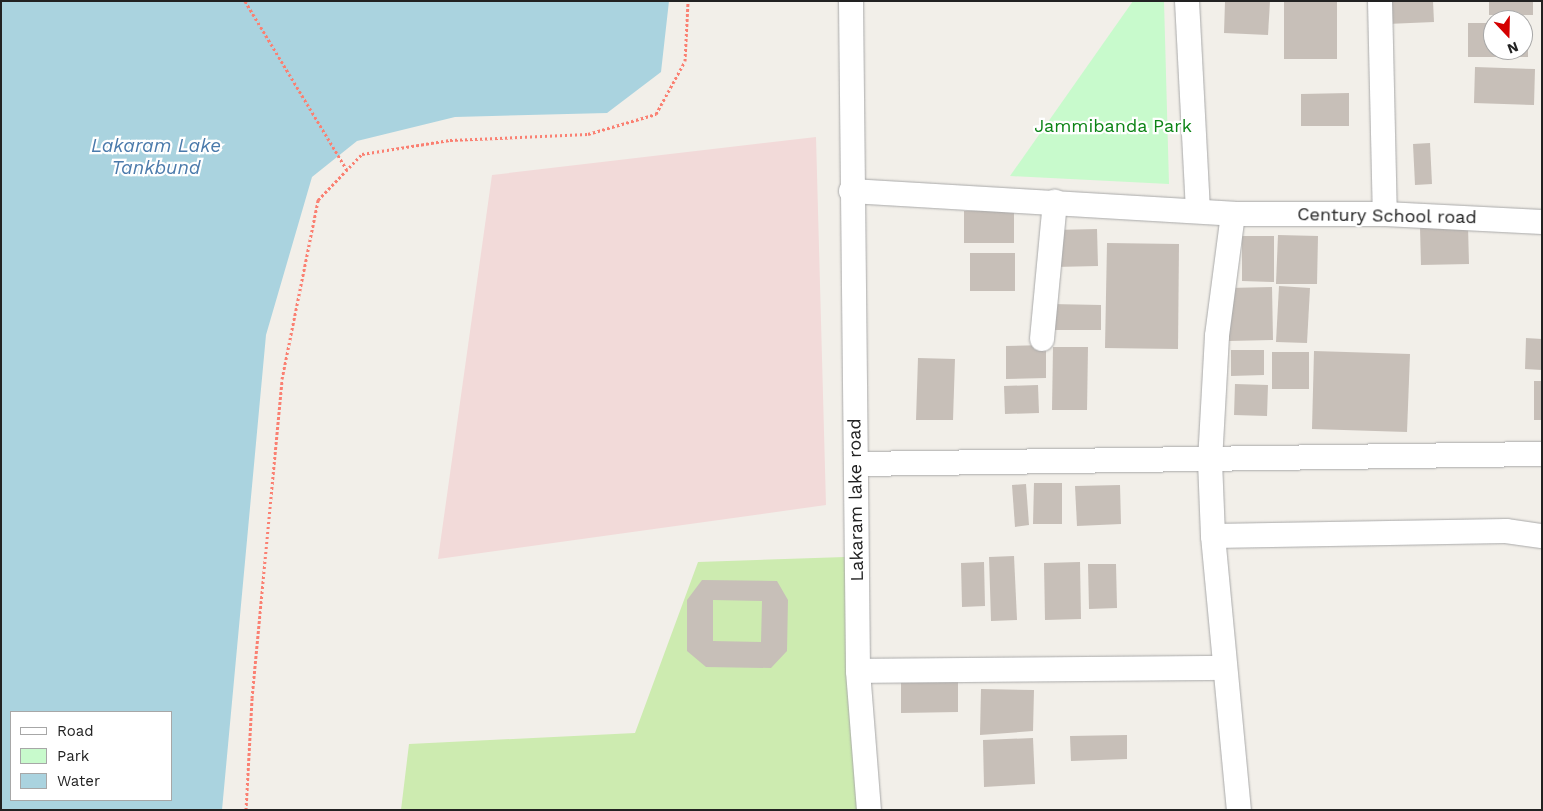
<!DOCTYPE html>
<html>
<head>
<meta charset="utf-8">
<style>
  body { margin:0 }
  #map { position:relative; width:1543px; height:811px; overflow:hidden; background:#f2efe9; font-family:"Work Sans",sans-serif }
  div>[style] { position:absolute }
  .commercial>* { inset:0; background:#f2dad9 }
  .grass>* { inset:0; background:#cdebb0 }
  .park>* { inset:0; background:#c8facc }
  .water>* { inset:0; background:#aad3df }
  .building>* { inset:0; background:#c7bfb8 }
  .path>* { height:3px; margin-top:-1.5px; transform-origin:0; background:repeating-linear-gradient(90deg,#fa8072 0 2.5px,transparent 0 5px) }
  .roads { filter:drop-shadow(0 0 1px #a9a9a9) drop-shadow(0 0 1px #a9a9a9) }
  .minor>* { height:24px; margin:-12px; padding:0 12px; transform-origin:12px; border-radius:12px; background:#fff }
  span { translate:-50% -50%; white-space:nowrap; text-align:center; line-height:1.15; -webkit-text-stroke:4.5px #fff; paint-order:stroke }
  .park-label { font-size:18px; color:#0c8416 }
  .street-label { font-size:18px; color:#222 }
  .water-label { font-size:19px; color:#4a7aab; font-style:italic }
  .frame { position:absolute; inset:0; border:2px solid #222; pointer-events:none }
  .legend { position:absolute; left:10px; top:711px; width:162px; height:90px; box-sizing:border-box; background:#fff; border:1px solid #a7a7a7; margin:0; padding:6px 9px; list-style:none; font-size:15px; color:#222 }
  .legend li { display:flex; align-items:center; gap:10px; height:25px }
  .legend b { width:25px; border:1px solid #a7a7a7 }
  .north { position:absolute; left:1483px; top:10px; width:50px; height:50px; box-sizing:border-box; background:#fff; border:1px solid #a7a7a7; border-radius:50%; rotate:159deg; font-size:14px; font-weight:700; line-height:20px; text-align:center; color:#222 }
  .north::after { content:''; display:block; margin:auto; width:18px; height:22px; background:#d40000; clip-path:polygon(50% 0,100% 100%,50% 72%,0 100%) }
</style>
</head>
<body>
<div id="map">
  <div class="commercial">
    <i style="clip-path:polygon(816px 137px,826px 505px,438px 559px,492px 175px)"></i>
  </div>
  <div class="grass">
    <i style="clip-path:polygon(845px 557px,862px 810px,401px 810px,409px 744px,635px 733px,698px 562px)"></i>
  </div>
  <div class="park">
    <i style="clip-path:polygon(1133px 1px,1164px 1px,1169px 184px,1010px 176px)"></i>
  </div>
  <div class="water">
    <i style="clip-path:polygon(evenodd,1px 1px,669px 1px,661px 72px,607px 113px,455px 117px,357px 141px,312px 177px,266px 335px,222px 810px,1px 810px,1px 1px,11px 712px,171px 712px,171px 800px,11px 800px,11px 712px)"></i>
  </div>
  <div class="building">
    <i style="clip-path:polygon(1225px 1px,1270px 1px,1268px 35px,1224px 33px)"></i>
    <i style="clip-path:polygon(1284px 1px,1337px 1px,1337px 59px,1284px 59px)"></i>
    <i style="clip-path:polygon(1386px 1px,1433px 1px,1434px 22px,1387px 24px)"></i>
    <i style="clip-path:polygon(1489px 1px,1533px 1px,1533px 15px,1489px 15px)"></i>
    <i style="clip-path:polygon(1468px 23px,1493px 23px,1493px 50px,1523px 50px,1523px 23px,1528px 23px,1528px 57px,1468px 57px)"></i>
    <i style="clip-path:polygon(1475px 67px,1535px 69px,1534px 105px,1474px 103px)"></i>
    <i style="clip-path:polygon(1349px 93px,1349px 126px,1301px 126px,1301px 94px)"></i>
    <i style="clip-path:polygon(1430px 143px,1432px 184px,1415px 185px,1413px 144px)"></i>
    <i style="clip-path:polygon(1014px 210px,1014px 243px,964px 243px,964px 211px)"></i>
    <i style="clip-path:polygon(1468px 226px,1469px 264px,1421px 265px,1420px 227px)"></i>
    <i style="clip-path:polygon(1097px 229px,1098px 266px,1055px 267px,1054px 230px)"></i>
    <i style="clip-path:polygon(1278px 235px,1318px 236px,1317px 284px,1276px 284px)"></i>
    <i style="clip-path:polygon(1242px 236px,1274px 236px,1274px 282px,1242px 281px)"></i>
    <i style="clip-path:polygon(1107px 243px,1179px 244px,1178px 349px,1105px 348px)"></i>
    <i style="clip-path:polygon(970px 253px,1015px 253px,1015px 291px,970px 291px)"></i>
    <i style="clip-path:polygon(1279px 286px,1310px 288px,1307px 343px,1276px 342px)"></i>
    <i style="clip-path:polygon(1272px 287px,1273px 340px,1229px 341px,1228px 288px)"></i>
    <i style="clip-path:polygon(1051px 304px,1101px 305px,1101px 330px,1050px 330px)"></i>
    <i style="clip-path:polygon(1526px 338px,1542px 339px,1542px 370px,1525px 369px)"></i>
    <i style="clip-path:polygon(1046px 345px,1046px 378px,1006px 379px,1006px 346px)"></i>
    <i style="clip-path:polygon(1053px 347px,1088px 347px,1087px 410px,1052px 410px)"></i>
    <i style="clip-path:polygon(1231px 350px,1264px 350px,1264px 375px,1231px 376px)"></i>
    <i style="clip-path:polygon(1314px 351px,1410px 354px,1407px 432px,1312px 429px)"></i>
    <i style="clip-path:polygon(1272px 352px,1309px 352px,1309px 389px,1272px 389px)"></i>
    <i style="clip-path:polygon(918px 358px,955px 359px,953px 420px,916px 420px)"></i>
    <i style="clip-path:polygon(1534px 381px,1542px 381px,1542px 420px,1534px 420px)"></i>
    <i style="clip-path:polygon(1235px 384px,1268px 385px,1267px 416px,1234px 415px)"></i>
    <i style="clip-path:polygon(1038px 385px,1039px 413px,1005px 414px,1004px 386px)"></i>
    <i style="clip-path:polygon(1034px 483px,1062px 483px,1062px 524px,1033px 524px)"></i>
    <i style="clip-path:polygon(1026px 484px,1029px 525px,1015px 527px,1012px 485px)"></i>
    <i style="clip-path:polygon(1120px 485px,1121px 524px,1077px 526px,1075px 486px)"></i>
    <i style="clip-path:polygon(1014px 556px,1017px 620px,991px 621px,989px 557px)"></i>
    <i style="clip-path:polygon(984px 562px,985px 606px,962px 607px,961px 563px)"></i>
    <i style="clip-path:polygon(1080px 562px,1081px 619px,1045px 620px,1044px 563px)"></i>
    <i style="clip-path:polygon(1088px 564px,1116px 564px,1117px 608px,1089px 609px)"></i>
    <i style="clip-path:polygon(evenodd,702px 580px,777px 581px,788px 600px,787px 651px,771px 668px,706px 667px,687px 651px,687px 600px,702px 580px,713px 600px,762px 601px,761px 642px,713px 641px,713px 600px)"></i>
    <i style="clip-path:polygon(901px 675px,958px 675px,958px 712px,901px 713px)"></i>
    <i style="clip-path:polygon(981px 689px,1034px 690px,1033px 731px,980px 735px)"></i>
    <i style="clip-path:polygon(1127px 735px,1127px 759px,1071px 761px,1070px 736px)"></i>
    <i style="clip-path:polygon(1033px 738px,1035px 784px,984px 787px,983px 740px)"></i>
  </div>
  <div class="path">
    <i style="left:245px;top:1px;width:197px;rotate:58.9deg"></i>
    <i style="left:246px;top:810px;width:112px;rotate:-86.9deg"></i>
    <i style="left:252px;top:698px;width:320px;rotate:-84.6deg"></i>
    <i style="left:282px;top:379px;width:183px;rotate:-78.6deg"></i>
    <i style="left:318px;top:200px;width:64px;rotate:-46.3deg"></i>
    <i style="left:362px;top:154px;width:89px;rotate:-9deg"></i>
    <i style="left:450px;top:140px;width:138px;rotate:-2.5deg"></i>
    <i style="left:588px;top:134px;width:71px;rotate:-16.4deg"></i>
    <i style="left:656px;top:114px;width:60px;rotate:-61.3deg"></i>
    <i style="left:685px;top:61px;width:60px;rotate:-87.1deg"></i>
  </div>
  <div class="roads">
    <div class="minor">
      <i style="left:851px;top:1px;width:670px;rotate:89.4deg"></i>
      <i style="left:858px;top:671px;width:139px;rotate:85.5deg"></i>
      <i style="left:1187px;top:1px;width:208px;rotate:87deg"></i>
      <i style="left:1380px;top:1px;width:213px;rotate:88.7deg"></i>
      <i style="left:851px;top:191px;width:383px;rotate:3.4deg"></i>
      <i style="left:1233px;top:214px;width:152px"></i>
      <i style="left:1385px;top:214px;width:157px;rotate:2.9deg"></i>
      <i style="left:1233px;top:214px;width:123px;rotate:97.5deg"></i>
      <i style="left:1217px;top:336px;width:125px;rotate:93.2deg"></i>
      <i style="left:1210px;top:461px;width:75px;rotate:87.7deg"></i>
      <i style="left:1213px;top:536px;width:275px;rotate:84.6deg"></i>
      <i style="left:1042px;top:339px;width:138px;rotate:-84.6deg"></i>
      <i style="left:857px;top:464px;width:685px;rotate:-0.84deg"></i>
      <i style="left:1213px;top:536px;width:293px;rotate:-1deg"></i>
      <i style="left:1506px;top:531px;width:36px;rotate:8deg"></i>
      <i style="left:858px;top:671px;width:366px;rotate:-0.5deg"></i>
    </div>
  </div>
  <div class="park-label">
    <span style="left:1113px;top:126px">Jammibanda Park</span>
  </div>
  <div class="street-label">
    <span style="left:1387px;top:216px;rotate:1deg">Century School road</span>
    <span style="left:856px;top:500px;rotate:-91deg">Lakaram lake road</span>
  </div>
  <div class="water-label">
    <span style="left:156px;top:157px">Lakaram Lake<br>Tankbund</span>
  </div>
  <div class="frame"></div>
  <ul class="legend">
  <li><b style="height:6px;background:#fff"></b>Road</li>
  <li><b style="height:14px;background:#c8facc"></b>Park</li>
  <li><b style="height:14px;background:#aad3df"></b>Water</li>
  </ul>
  <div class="north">N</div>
</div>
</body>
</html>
